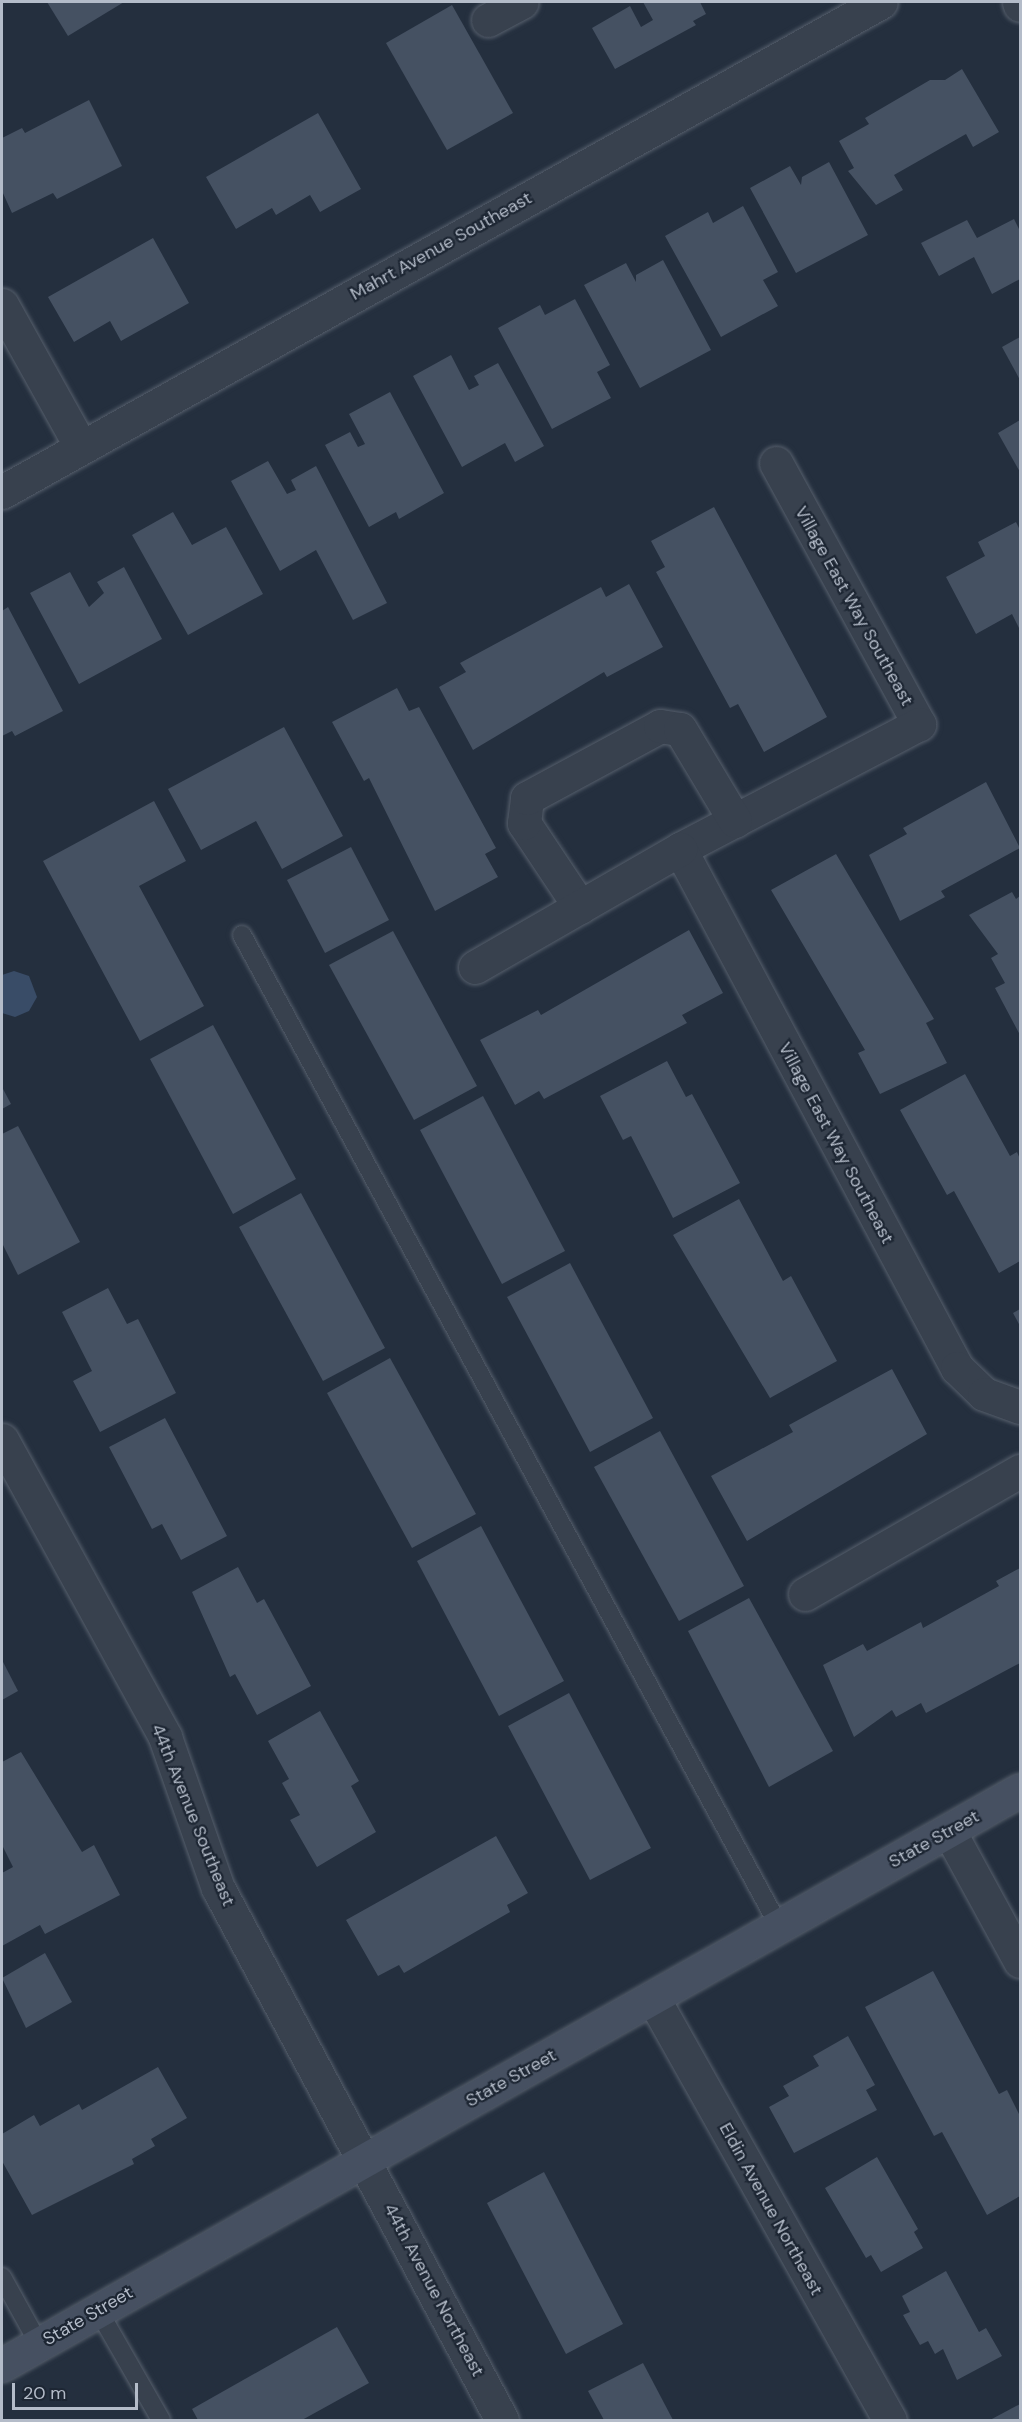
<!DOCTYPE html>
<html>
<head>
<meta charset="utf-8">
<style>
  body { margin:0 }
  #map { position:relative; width:1022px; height:2422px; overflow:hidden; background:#242f3e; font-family:"DM Sans",sans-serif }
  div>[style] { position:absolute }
  .water>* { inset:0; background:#394c67 }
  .building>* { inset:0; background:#455162 }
  .roads { filter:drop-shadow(0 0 2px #565f6c) drop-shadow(0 0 2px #565f6c) }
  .service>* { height:18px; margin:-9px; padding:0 9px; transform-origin:9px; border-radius:9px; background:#38414e }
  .minor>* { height:33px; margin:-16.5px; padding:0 16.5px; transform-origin:16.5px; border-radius:16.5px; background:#38414e }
  .secondary>* { height:33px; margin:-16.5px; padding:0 16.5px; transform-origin:16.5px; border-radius:16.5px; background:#465061 }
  span { translate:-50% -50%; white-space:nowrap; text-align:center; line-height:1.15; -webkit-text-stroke:4.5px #1d2633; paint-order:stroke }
  .street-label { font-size:18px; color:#b4bcc9 }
  .frame { position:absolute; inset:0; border:3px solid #b4bcc9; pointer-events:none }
  .scale { position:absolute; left:12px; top:2383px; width:126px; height:27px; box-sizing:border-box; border:3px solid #b4bcc9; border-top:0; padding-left:8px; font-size:18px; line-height:21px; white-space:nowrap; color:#b4bcc9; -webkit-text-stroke:4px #1d2633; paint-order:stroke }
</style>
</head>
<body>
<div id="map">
  <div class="water">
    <i style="clip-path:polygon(14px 971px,29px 976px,37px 997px,29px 1011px,15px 1017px,2px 1013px,2px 975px)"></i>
  </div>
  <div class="building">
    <i style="clip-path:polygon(47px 2px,124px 2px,68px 36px)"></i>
    <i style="clip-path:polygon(643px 2px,700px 2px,706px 14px,693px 21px,696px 25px,615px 69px,592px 28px,630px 6px,641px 27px,653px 20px)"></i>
    <i style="clip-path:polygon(452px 5px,513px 113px,447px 150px,386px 43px)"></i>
    <i style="clip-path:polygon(962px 69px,999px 132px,973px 147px,966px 134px,894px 175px,903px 190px,876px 205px,848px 171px,854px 168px,839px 141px,869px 124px,865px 118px,930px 80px,945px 80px)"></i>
    <i style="clip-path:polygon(89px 100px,122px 166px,57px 199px,53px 193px,12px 213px,2px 191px,2px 138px,22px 128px,25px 133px)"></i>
    <i style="clip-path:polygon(318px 113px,361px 189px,320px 212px,310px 195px,276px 215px,272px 208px,236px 229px,206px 177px)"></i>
    <i style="clip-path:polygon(829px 162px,868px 235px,796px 273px,750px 188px,790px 166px,801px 185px,802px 177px)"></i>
    <i style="clip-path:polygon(743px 206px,778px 272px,763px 280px,778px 306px,721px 337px,665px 236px,708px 212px,713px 223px)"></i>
    <i style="clip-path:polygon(1014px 219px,1020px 231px,1020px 279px,992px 294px,974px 257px,939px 276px,921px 243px,967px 220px,977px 238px)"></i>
    <i style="clip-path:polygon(153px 238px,189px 303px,121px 341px,110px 321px,74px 342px,48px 297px)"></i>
    <i style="clip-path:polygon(663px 260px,711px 350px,640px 388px,584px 285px,626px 263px,636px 282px,636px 275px)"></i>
    <i style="clip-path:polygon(575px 299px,610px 365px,597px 372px,611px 398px,552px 429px,498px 328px,540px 305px,545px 315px)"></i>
    <i style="clip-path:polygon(1020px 337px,1020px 380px,1002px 347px)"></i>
    <i style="clip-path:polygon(451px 355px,469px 390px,479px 385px,474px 376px,498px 363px,544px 446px,515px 462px,505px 443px,462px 467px,413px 376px)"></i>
    <i style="clip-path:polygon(390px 392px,444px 493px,399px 519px,396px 512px,369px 527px,325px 445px,350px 432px,358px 447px,365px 444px,349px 414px)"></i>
    <i style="clip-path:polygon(1020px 420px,1020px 472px,998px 433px)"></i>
    <i style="clip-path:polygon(268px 461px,287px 494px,296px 490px,291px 480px,316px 466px,387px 603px,353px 620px,316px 550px,280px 571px,231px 481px)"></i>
    <i style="clip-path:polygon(714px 507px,827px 717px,764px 752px,738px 704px,730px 708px,656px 572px,665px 567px,651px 541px)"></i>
    <i style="clip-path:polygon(173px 512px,192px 545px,226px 527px,263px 594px,188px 635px,132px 535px)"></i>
    <i style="clip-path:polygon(1016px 522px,1020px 530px,1020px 630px,1012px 614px,976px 634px,946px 577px,985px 556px,978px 542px)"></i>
    <i style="clip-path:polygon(124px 567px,162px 639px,79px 684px,30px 593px,70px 572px,89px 607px,104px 593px,97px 582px)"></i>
    <i style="clip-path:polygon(629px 584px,663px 647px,607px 677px,604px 672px,473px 750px,439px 687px,466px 672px,460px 663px,601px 587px,606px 597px)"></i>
    <i style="clip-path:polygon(8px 607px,63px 711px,15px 736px,12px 731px,2px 736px,2px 611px)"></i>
    <i style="clip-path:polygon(397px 688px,409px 711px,419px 707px,496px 848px,485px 854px,498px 877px,435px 911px,369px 778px,364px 781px,332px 722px)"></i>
    <i style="clip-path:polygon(284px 727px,343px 836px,282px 869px,256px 821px,201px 850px,168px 789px)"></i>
    <i style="clip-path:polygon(986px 782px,1020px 848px,941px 891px,945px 897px,900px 921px,869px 855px,907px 834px,903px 828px)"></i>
    <i style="clip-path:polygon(154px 801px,186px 861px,139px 886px,204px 1006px,140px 1041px,43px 861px)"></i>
    <i style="clip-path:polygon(351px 847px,389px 920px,325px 953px,287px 880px)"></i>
    <i style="clip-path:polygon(836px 854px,934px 1019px,926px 1023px,947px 1063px,880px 1094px,858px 1053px,865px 1050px,771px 890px)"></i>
    <i style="clip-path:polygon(1012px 892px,1016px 899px,1020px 896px,1020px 1035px,995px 988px,1005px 983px,991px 958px,998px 954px,969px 915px)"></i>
    <i style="clip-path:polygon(689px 930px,723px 993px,682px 1015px,687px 1023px,544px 1099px,539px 1091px,515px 1105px,480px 1040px,538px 1010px,541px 1015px)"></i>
    <i style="clip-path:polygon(393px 931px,477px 1086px,414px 1120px,329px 965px)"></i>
    <i style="clip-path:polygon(213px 1025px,296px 1179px,233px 1214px,150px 1059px)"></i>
    <i style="clip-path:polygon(667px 1061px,686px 1097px,692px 1094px,740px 1183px,673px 1218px,631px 1136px,623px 1140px,600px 1096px)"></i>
    <i style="clip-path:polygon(965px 1074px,1010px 1156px,1017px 1152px,1020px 1159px,1020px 1261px,999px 1273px,954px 1191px,947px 1195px,900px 1110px)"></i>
    <i style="clip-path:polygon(2px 1087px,11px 1104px,2px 1109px)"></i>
    <i style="clip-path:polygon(483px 1096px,565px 1251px,502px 1284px,420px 1130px)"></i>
    <i style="clip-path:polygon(18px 1126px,80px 1242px,18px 1275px,2px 1243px,2px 1134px)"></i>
    <i style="clip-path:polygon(301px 1193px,385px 1348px,323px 1381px,239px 1227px)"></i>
    <i style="clip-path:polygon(739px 1199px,783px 1281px,791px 1276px,837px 1361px,770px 1398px,673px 1235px)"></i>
    <i style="clip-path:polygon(570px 1263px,653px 1418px,590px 1452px,507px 1297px)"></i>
    <i style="clip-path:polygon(108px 1288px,127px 1324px,138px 1319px,176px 1393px,100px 1432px,73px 1381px,92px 1371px,62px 1312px)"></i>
    <i style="clip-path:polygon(1020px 1309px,1020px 1326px,1013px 1313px)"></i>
    <i style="clip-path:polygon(390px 1358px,476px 1514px,412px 1548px,327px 1393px)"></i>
    <i style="clip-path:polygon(892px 1369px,927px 1434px,747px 1541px,711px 1476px,793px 1432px,789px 1425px)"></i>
    <i style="clip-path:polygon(165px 1418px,227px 1536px,181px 1560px,162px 1524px,152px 1529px,109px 1447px)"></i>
    <i style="clip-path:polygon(660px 1431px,744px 1586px,679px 1621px,594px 1467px)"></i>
    <i style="clip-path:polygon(481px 1526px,564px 1681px,499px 1716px,417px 1561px)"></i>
    <i style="clip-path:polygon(238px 1567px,257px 1603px,264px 1599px,311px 1686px,257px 1715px,235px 1674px,230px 1677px,192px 1592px)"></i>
    <i style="clip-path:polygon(1020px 1568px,1020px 1663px,926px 1713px,921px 1703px,896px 1717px,892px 1710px,854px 1737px,823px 1665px,863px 1644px,867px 1651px,921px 1622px,923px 1628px,999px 1586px,996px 1581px)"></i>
    <i style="clip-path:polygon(749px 1598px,833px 1751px,769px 1787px,688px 1631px)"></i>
    <i style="clip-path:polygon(2px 1660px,18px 1691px,2px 1700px)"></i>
    <i style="clip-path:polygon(569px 1693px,651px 1848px,590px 1880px,508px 1726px)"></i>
    <i style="clip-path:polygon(320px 1711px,359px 1781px,351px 1786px,376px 1832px,317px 1867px,290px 1820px,300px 1815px,282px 1783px,289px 1779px,268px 1741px)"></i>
    <i style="clip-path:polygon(21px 1752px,82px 1852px,94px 1845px,120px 1895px,45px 1934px,40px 1925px,2px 1946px,2px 1873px,13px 1867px,2px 1845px,2px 1762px)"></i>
    <i style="clip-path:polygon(496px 1836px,528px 1893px,507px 1905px,510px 1912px,404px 1973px,399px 1965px,378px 1976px,346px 1920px)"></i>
    <i style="clip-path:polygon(45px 1953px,72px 2002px,26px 2028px,2px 1978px)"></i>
    <i style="clip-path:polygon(933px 1971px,999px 2094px,1007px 2090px,1020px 2116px,1020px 2196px,987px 2215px,942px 2132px,934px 2136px,865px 2007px)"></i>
    <i style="clip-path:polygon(848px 2036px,875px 2085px,866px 2090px,877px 2110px,794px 2153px,769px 2107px,789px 2096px,783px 2086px,819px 2066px,813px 2056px)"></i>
    <i style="clip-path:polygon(158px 2067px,187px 2118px,151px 2139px,155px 2146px,132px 2159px,134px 2164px,32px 2215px,2px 2161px,2px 2134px,34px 2115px,40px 2126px,79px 2104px,82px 2110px)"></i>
    <i style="clip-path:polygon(877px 2157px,918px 2229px,914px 2232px,923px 2248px,881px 2272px,871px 2255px,866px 2258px,825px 2188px)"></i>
    <i style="clip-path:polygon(544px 2172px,623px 2324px,566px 2354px,487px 2203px)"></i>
    <i style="clip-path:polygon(946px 2271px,979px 2332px,986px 2328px,1002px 2356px,957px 2380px,943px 2349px,935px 2354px,928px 2341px,920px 2345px,903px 2315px,910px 2312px,902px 2296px)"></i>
    <i style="clip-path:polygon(337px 2327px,369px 2383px,302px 2420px,198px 2420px,192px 2409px)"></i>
    <i style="clip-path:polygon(643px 2363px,673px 2420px,604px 2420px,588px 2391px)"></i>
    <i style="clip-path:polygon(1020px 2404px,1020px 2420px,990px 2420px)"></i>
  </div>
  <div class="roads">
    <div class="service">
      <i style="left:242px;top:935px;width:1127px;rotate:61.55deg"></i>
      <i style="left:2px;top:2277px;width:77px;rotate:61.1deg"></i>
      <i style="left:98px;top:2310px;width:127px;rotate:60.2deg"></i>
    </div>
    <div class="minor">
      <i style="left:1019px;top:2px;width:3px;rotate:72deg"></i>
      <i style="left:488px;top:20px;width:38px;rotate:-28deg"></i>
      <i style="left:2px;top:305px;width:162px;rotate:60.9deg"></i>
      <i style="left:776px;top:463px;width:298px;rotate:61.3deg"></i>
      <i style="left:919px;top:724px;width:270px;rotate:152.4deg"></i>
      <i style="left:680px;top:849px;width:588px;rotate:61.91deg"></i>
      <i style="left:957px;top:1368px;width:37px;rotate:44deg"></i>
      <i style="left:984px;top:1394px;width:38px;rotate:20deg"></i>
      <i style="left:2px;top:492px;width:1006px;rotate:-29.14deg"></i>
      <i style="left:580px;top:907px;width:101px;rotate:-123.7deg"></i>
      <i style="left:524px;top:823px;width:25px;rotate:-83deg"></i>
      <i style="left:527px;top:798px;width:151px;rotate:-28.4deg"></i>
      <i style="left:660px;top:726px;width:20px;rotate:9deg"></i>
      <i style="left:680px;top:729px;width:107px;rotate:59.1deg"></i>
      <i style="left:475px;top:967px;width:237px;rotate:-29.9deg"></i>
      <i style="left:2px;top:1440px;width:339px;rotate:61.2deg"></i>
      <i style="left:165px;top:1737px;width:160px;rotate:70.7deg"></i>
      <i style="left:218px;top:1888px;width:603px;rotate:61.91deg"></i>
      <i style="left:805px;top:1594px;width:248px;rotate:-29.8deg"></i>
      <i style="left:949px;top:1831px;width:148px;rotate:61.4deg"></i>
      <i style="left:653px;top:1998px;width:484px;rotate:60.7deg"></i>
    </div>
    <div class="secondary">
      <i style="left:2px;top:2365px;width:1169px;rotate:-29.46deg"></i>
    </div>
  </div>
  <div class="street-label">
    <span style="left:441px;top:246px;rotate:-29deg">Mahrt Avenue Southeast</span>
    <span style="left:854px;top:606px;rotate:61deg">Village East Way Southeast</span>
    <span style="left:836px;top:1143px;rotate:62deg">Village East Way Southeast</span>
    <span style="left:193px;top:1815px;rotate:68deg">44th Avenue Southeast</span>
    <span style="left:934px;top:1839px;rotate:-29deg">State Street</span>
    <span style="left:511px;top:2078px;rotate:-29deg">State Street</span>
    <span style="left:771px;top:2209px;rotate:61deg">Eldin Avenue Northeast</span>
    <span style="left:434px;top:2290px;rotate:62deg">44th Avenue Northeast</span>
    <span style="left:88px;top:2316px;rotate:-30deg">State Street</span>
  </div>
  <div class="frame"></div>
  <div class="scale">20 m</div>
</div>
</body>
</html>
